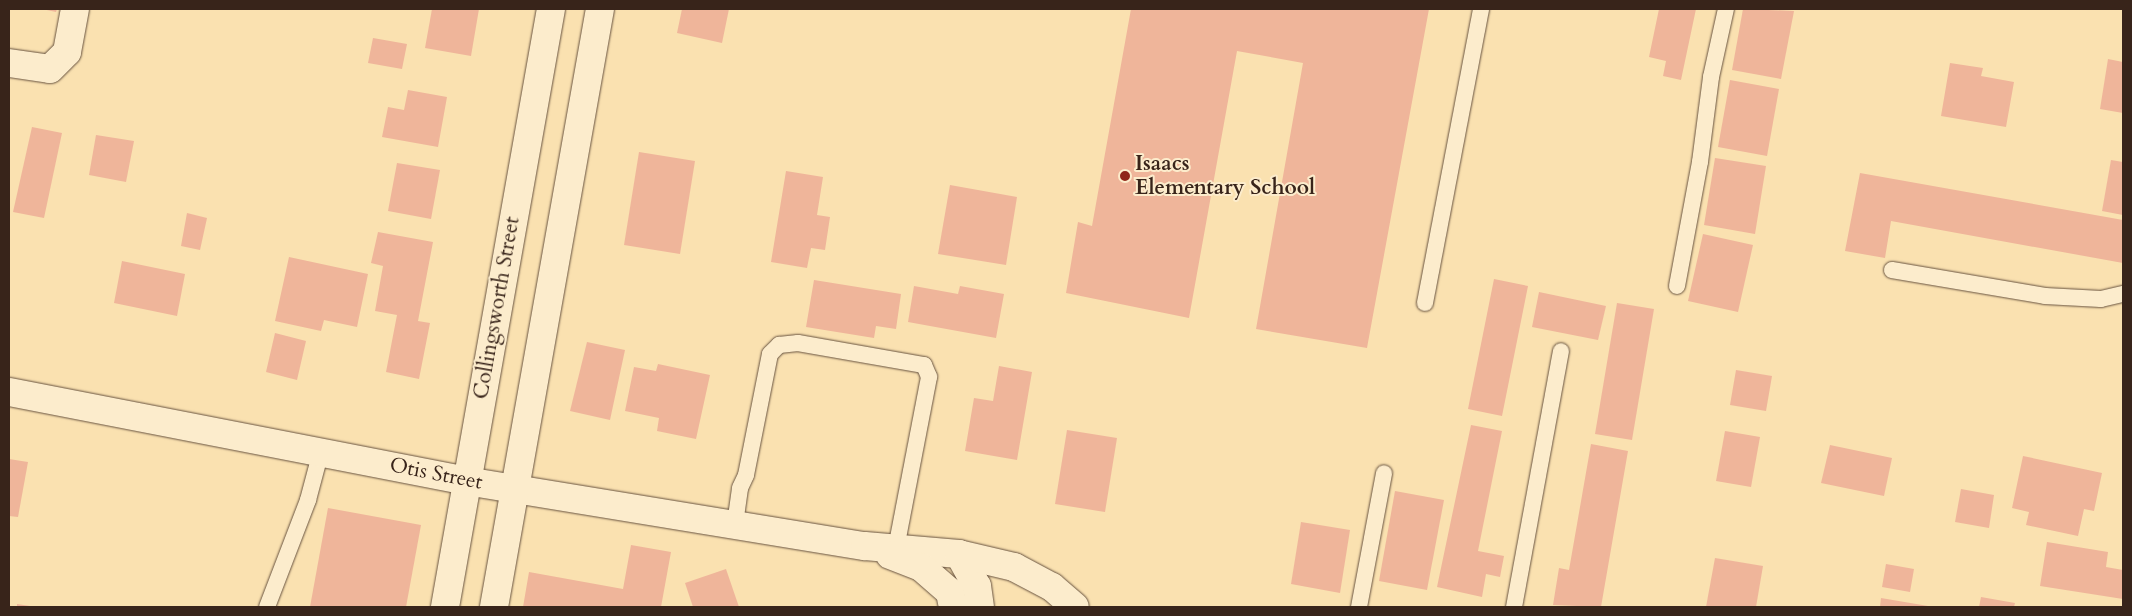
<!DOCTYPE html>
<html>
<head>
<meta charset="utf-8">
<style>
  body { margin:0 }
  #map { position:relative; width:2132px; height:616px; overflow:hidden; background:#fae1b0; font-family:Cardo,serif }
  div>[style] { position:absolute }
  .building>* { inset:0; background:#efb59a }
  .roads { filter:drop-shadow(0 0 1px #685340) drop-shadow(0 0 1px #685340) }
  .service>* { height:16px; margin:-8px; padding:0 8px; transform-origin:8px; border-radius:8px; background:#fceccc }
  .minor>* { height:28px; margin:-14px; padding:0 14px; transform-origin:14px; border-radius:14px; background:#fceccc }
  .secondary>* { height:28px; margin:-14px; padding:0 14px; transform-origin:14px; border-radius:14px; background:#fceccc }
  .dots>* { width:14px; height:14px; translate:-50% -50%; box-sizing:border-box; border:2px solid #fceccc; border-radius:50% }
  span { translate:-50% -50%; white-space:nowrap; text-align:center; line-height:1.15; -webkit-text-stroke:4px #fceccc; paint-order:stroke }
  .poi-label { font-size:21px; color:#38241a; font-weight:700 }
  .left { translate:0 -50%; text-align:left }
  .street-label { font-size:21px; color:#38241a }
  .frame { position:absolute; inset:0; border:10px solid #38241a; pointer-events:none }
</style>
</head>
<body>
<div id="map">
  <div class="building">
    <i style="clip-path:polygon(42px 9px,57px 9px,56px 12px)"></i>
    <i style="clip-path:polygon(432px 9px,479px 9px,471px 56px,425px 48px)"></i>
    <i style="clip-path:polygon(682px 9px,729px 9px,722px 43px,677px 33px)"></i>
    <i style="clip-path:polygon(1131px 9px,1429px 9px,1367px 348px,1256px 329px,1303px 63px,1237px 51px,1189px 318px,1066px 293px,1078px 222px,1092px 226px)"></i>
    <i style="clip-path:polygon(1659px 9px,1696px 9px,1681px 80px,1663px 76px,1666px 61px,1649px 57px)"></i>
    <i style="clip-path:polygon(1743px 9px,1794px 11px,1781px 79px,1732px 70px)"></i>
    <i style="clip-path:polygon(373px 38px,407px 44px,402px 69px,368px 63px)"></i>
    <i style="clip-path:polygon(2108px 59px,2123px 62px,2123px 113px,2100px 109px)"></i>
    <i style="clip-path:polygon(1950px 63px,1983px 68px,1981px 76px,2014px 82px,2006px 127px,1941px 116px)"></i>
    <i style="clip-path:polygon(1730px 80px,1779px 89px,1767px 156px,1718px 147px)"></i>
    <i style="clip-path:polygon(408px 90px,447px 97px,438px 147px,382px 137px,388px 107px,404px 110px)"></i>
    <i style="clip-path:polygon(32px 127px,62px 133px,44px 218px,13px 212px)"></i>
    <i style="clip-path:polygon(96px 135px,134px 141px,126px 182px,89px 175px)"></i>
    <i style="clip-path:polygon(639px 152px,695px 161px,680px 254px,624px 245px)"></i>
    <i style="clip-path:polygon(1715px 158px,1766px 166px,1755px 234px,1704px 225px)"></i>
    <i style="clip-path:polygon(2111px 160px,2123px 162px,2123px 215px,2102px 211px)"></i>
    <i style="clip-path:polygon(397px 163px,440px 170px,431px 219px,388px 211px)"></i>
    <i style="clip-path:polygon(786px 171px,823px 177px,817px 215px,830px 217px,825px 250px,811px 248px,807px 268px,771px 262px)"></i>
    <i style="clip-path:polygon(1860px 173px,2123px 220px,2123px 263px,1891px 221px,1885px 258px,1845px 251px)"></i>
    <i style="clip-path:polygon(950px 185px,1017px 197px,1006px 265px,938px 254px)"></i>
    <i style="clip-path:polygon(187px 213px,207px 218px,200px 250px,181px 246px)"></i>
    <i style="clip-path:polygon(378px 232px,433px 242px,418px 321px,430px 323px,419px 379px,386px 372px,397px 315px,375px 311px,383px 266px,371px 263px)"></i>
    <i style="clip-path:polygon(1703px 234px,1753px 245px,1738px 312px,1688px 301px)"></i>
    <i style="clip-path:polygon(289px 257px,368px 274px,357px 327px,324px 320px,321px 331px,275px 321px)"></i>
    <i style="clip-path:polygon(122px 261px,185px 274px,177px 316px,114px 303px)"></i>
    <i style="clip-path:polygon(1494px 279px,1528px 286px,1502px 416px,1468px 409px)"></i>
    <i style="clip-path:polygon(814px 280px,901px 294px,896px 329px,876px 326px,874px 338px,806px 327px)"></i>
    <i style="clip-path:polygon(914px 286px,958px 294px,960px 286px,1004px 294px,996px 338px,908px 322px)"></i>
    <i style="clip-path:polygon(1539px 292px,1606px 306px,1598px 340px,1532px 327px)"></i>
    <i style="clip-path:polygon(1617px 303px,1654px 309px,1632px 440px,1595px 434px)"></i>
    <i style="clip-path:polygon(275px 333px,306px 341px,297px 380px,266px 372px)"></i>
    <i style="clip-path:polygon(587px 342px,625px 350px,610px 420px,570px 411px)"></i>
    <i style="clip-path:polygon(658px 364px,710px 375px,696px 439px,657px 431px,659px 418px,625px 411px,634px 367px,656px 371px)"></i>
    <i style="clip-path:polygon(999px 366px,1032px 372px,1017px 460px,965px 451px,974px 398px,993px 401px)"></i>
    <i style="clip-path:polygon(1736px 370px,1772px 376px,1766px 411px,1730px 405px)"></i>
    <i style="clip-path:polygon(1471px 425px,1502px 431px,1478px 551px,1504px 556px,1500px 577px,1486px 574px,1482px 597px,1437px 587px)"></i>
    <i style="clip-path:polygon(1067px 430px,1117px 438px,1105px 512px,1055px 504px)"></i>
    <i style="clip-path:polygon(1725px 431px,1760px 437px,1751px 487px,1716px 481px)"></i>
    <i style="clip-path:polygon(1591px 444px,1628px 451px,1601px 607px,1553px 605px,1559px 568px,1569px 570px)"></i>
    <i style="clip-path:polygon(1830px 445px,1892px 458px,1884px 496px,1821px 483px)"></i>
    <i style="clip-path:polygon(2023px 456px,2102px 473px,2094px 511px,2084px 509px,2078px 536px,2026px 525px,2029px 512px,2012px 508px)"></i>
    <i style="clip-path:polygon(9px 459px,28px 462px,18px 517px,9px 516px)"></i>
    <i style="clip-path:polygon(1961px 489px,1994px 495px,1989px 528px,1955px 522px)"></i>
    <i style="clip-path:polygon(1395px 491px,1444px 500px,1427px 590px,1379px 581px)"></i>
    <i style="clip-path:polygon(328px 508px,421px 525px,406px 607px,310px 607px)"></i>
    <i style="clip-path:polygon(1301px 522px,1350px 530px,1340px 593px,1291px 584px)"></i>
    <i style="clip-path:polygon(2047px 542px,2108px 552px,2106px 567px,2123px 570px,2123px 599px,2040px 586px)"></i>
    <i style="clip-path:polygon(631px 545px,671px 552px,661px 607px,523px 607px,529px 572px,623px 589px)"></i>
    <i style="clip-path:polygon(1715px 558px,1763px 566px,1756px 607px,1706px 607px)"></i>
    <i style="clip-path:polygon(1886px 564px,1914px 569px,1910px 592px,1882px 587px)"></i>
    <i style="clip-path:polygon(726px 569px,739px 607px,693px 607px,685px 583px)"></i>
    <i style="clip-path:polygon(1981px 597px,2015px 603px,2014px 607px,1979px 607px)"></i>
    <i style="clip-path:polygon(1881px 598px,1928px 606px,1928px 607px,1880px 607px)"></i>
    <i style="clip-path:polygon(17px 604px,30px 606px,30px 607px,17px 607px)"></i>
  </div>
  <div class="roads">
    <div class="service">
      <i style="left:1892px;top:270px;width:155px;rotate:9.6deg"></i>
      <i style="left:2045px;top:296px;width:56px;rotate:3.1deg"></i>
      <i style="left:2101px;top:299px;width:23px;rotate:-13deg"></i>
      <i style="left:1677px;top:286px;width:126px;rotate:-79.5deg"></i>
      <i style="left:1700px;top:162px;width:86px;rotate:-82.6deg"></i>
      <i style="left:1711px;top:77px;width:70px;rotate:-77.6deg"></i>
      <i style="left:1425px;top:303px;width:299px;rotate:-79.2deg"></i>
      <i style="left:735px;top:524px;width:36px;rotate:-82deg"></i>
      <i style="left:740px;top:488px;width:14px;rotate:-65deg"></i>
      <i style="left:746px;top:475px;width:123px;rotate:-78.8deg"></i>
      <i style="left:770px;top:354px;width:13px;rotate:-45deg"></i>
      <i style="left:779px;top:345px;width:19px;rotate:-6deg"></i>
      <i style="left:798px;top:343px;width:128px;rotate:9.9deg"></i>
      <i style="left:924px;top:365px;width:13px;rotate:67deg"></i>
      <i style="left:929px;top:377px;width:174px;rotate:100.9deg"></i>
      <i style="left:267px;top:607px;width:115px;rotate:-69deg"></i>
      <i style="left:308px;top:500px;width:51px;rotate:-75.1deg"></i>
      <i style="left:1359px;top:607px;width:136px;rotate:-79.4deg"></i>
      <i style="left:1514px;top:607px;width:260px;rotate:-79.6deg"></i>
    </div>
    <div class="minor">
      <i style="left:9px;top:63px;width:41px;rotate:8.3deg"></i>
      <i style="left:50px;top:69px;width:24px;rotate:-45deg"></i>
      <i style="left:67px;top:52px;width:44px;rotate:-79.5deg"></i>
      <i style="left:9px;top:392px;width:466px;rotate:11deg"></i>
      <i style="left:466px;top:481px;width:404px;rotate:9.3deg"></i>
      <i style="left:865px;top:546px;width:94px;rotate:4.9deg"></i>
      <i style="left:959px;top:554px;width:57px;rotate:13.3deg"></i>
      <i style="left:1014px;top:567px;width:43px;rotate:27.8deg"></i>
      <i style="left:1052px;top:587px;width:30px;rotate:41deg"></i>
      <i style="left:959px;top:554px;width:37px;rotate:61deg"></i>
      <i style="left:977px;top:586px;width:21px;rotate:82deg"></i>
      <i style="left:890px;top:555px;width:33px;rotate:21deg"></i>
      <i style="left:921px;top:567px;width:38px;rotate:41deg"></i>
      <i style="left:950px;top:592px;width:15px;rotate:79deg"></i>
    </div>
    <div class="secondary">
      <i style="left:445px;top:607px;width:607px;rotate:-79.95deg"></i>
      <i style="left:494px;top:607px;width:607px;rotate:-79.95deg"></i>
    </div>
  </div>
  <div class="dots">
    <i style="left:1125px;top:176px;background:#8f2418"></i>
  </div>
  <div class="poi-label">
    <span class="left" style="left:1135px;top:176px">Isaacs<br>Elementary School</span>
  </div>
  <div class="street-label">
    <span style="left:497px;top:308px;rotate:-80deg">Collingsworth Street</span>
    <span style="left:436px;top:474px;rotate:11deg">Otis Street</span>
  </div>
  <div class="frame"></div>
</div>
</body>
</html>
